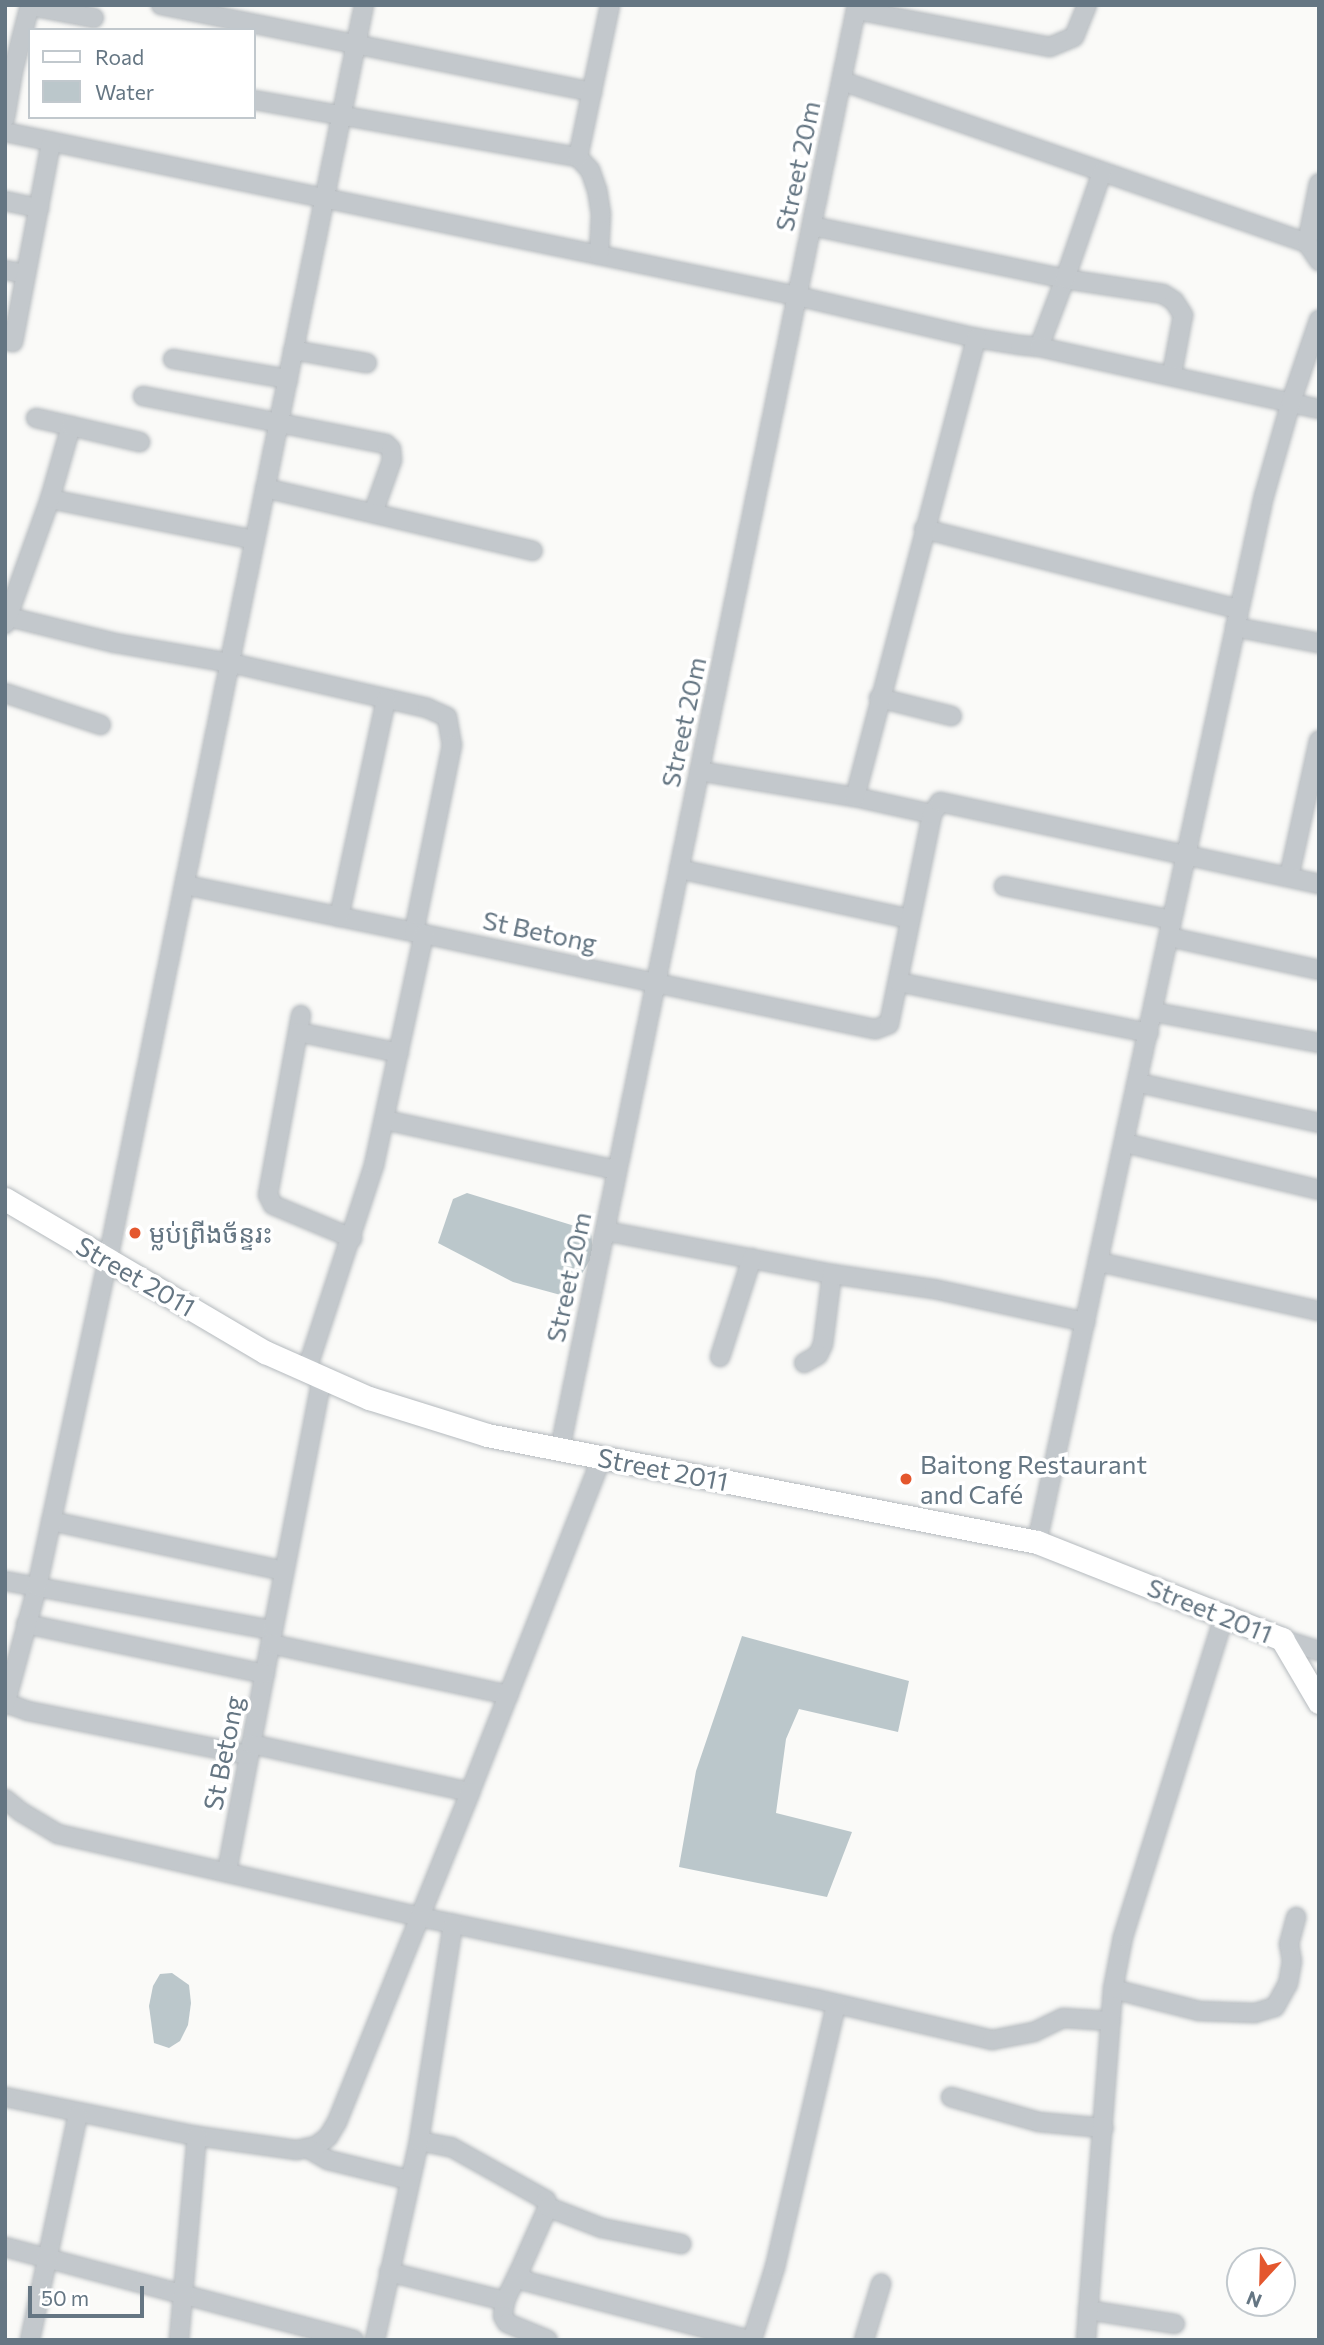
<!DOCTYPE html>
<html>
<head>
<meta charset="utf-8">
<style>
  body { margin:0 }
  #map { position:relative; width:1324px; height:2345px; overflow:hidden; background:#fafaf8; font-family:Commissioner,"Noto Sans Khmer",sans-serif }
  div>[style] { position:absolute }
  .water>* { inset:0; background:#bbc7cb }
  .roads { filter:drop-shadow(0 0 2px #b5babe) drop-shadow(0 0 2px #b5babe) }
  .minor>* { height:18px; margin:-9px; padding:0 9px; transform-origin:9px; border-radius:9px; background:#c3c8cc }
  .major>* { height:23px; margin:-11.5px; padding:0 11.5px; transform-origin:11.5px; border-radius:11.5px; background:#fff }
  .dots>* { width:19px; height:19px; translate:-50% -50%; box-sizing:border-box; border:4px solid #fff; border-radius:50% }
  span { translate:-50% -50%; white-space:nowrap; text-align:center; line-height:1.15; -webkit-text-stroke:7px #fff; paint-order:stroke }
  .street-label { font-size:26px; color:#657683 }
  .poi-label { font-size:26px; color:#657683 }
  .left { translate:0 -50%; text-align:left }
  .frame { position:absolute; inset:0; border:7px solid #657683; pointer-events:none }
  .legend { position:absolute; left:28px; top:28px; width:228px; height:91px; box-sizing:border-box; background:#fff; border:2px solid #c1c8cd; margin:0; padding:9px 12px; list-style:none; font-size:21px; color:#657683 }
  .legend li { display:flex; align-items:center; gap:14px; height:35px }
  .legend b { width:35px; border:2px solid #c1c8cd }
  .north { position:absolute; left:1226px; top:2247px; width:70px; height:70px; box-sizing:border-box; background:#fff; border:2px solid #c1c8cd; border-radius:50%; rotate:202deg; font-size:19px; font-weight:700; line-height:28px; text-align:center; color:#657683 }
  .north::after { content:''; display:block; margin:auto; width:24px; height:32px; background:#e4572e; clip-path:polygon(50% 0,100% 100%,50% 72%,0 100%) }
  .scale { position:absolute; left:28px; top:2286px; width:116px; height:32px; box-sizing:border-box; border:4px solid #657683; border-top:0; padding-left:9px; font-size:21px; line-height:24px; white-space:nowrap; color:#657683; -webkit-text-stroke:5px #fff; paint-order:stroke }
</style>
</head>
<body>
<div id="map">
  <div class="water">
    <i style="clip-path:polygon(467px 1193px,591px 1231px,593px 1255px,568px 1297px,513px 1282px,438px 1243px,453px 1199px)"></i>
    <i style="clip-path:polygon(742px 1636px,909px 1681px,898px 1732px,799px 1709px,786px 1739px,776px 1813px,852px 1832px,827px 1897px,679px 1867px,696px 1771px)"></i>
    <i style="clip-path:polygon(172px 1973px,189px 1985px,191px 2003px,188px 2025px,180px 2041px,169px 2048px,154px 2043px,149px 2006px,153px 1986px,160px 1974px)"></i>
  </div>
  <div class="roads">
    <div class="minor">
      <i style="left:161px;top:5px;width:440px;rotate:11.4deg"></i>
      <i style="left:30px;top:6px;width:65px;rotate:10.6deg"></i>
      <i style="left:856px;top:10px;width:197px;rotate:10.8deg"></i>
      <i style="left:1050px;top:47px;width:26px;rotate:-23deg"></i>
      <i style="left:1074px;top:37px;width:35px;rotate:-68deg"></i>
      <i style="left:842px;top:81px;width:492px;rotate:19.2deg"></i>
      <i style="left:1307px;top:243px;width:22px;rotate:56deg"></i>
      <i style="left:254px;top:100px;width:329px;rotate:10deg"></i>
      <i style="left:5px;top:118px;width:48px;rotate:-80.3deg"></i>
      <i style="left:13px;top:71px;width:68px;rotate:-75.6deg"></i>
      <i style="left:5px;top:132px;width:809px;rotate:11.7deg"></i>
      <i style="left:797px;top:296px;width:184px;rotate:13.2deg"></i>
      <i style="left:976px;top:338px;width:45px;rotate:9deg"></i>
      <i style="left:1020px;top:345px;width:19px;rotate:6deg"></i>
      <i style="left:1039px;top:347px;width:73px;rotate:-69.1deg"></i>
      <i style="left:1065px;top:279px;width:99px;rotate:8.7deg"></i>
      <i style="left:1163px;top:294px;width:13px;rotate:32deg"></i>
      <i style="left:1174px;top:301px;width:17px;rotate:57deg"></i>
      <i style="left:1183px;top:315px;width:60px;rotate:100.6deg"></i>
      <i style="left:5px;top:201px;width:35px;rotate:12deg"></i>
      <i style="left:812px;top:226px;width:258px;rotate:11.8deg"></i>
      <i style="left:1065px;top:279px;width:113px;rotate:-70.9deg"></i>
      <i style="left:1307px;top:243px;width:61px;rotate:-78.7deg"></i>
      <i style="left:599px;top:255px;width:41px;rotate:-87.2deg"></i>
      <i style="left:601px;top:214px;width:24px;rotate:-99deg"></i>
      <i style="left:597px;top:190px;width:21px;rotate:-109deg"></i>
      <i style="left:590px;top:170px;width:18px;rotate:-133deg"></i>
      <i style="left:578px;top:157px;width:155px;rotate:-78.1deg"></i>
      <i style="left:5px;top:270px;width:21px;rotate:11deg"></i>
      <i style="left:5px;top:340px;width:8px;rotate:14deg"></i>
      <i style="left:13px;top:342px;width:204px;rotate:-79.2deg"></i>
      <i style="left:1039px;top:347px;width:287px;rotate:12.5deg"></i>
      <i style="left:293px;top:350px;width:75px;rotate:10deg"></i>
      <i style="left:173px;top:359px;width:117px;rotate:9.9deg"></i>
      <i style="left:143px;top:396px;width:248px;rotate:11.2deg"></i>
      <i style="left:386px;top:444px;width:7px;rotate:45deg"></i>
      <i style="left:391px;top:449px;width:11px;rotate:85deg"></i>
      <i style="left:392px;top:460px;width:56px;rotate:109.7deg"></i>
      <i style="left:36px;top:418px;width:36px;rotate:13deg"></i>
      <i style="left:265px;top:488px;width:275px;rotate:13.2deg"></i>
      <i style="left:50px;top:499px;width:209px;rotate:11.3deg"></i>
      <i style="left:924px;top:529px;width:325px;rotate:14.3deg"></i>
      <i style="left:9px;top:617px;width:109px;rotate:13.8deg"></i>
      <i style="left:115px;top:643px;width:118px;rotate:9.8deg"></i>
      <i style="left:231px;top:663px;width:201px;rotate:12.9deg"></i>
      <i style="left:427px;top:708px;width:22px;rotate:24deg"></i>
      <i style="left:447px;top:717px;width:28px;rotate:80deg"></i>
      <i style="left:452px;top:745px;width:191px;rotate:101.5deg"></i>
      <i style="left:414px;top:932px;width:234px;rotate:-168.4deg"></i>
      <i style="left:5px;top:624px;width:133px;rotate:-70.2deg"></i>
      <i style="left:50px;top:499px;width:76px;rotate:-74deg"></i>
      <i style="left:71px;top:426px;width:71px;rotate:13.1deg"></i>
      <i style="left:1235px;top:627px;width:86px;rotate:10.8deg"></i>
      <i style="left:5px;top:693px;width:101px;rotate:18.4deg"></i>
      <i style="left:879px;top:698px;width:75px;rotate:13.9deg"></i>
      <i style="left:699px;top:771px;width:158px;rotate:9.5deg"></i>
      <i style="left:855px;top:797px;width:79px;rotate:12.4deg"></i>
      <i style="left:855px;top:797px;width:475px;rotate:-75.2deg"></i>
      <i style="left:679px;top:869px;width:236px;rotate:12.2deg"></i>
      <i style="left:1289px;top:877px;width:140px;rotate:-77.6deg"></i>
      <i style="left:1004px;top:886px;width:171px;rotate:11.4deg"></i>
      <i style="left:339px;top:917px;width:222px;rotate:-77.8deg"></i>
      <i style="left:414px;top:932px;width:472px;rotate:11.9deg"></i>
      <i style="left:876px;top:1029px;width:14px;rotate:-21deg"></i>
      <i style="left:889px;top:1024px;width:214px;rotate:-78.4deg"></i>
      <i style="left:932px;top:814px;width:14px;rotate:-56deg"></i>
      <i style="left:940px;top:802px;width:388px;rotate:12.2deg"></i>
      <i style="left:1169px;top:937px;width:154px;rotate:12.4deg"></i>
      <i style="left:898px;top:982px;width:256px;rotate:11.5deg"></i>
      <i style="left:1154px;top:1012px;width:168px;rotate:10.6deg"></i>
      <i style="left:301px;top:1015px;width:183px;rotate:100.4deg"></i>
      <i style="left:268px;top:1195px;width:11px;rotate:63deg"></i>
      <i style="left:273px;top:1205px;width:86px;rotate:22.7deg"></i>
      <i style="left:298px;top:1032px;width:103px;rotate:11.7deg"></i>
      <i style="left:1139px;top:1083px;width:184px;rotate:12.5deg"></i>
      <i style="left:385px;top:1120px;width:237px;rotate:12.2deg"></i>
      <i style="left:1125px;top:1143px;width:200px;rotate:13.6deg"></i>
      <i style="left:605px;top:1231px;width:231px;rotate:10.7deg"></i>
      <i style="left:832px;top:1274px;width:71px;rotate:97.3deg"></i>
      <i style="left:823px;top:1344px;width:12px;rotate:114deg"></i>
      <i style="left:818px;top:1355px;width:16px;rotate:150deg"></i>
      <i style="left:1099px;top:1262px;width:225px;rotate:12.6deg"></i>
      <i style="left:832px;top:1274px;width:103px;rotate:8.4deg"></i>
      <i style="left:934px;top:1289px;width:155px;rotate:12.3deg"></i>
      <i style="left:720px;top:1357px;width:104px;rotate:-72.1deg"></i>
      <i style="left:307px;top:1369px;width:215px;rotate:-71.8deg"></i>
      <i style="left:374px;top:1165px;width:236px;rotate:-77.8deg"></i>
      <i style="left:560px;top:1449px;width:1474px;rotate:-78.38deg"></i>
      <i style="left:51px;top:1521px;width:238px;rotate:12.1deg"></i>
      <i style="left:1037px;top:1542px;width:1070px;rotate:-77.76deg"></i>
      <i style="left:1264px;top:496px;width:98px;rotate:-74deg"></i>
      <i style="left:1291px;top:402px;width:87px;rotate:-71.1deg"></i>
      <i style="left:5px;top:1581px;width:272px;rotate:10.4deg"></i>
      <i style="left:273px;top:1630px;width:246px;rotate:100.8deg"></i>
      <i style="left:26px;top:1624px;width:244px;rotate:11.8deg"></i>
      <i style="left:273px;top:1630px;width:258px;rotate:-79deg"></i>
      <i style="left:1282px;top:1639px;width:39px;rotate:18deg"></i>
      <i style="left:271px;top:1644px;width:243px;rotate:12.1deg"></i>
      <i style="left:6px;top:1703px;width:23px;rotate:20deg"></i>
      <i style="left:28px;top:1711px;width:225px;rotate:11.3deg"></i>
      <i style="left:5px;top:1705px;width:122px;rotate:-74.8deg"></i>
      <i style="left:37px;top:1587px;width:336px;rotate:-77.8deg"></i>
      <i style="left:108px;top:1259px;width:1280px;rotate:-78.46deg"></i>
      <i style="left:251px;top:1744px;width:224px;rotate:12.4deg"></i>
      <i style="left:470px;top:1792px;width:360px;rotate:-68.5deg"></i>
      <i style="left:5px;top:1799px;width:21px;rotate:39deg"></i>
      <i style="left:21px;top:1812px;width:43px;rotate:30.7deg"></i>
      <i style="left:58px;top:1834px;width:371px;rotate:12.9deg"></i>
      <i style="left:420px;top:1917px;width:404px;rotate:11.7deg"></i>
      <i style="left:816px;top:1999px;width:181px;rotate:13.1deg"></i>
      <i style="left:992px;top:2040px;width:43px;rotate:-10.8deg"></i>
      <i style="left:1034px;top:2032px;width:32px;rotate:-26deg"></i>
      <i style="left:1063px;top:2018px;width:48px;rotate:3.6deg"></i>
      <i style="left:1113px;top:1989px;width:89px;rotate:14.3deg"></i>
      <i style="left:1199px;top:2011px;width:56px;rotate:2deg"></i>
      <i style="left:1255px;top:2013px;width:21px;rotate:-17deg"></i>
      <i style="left:1275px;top:2007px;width:26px;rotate:-61deg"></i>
      <i style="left:1288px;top:1984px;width:23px;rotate:-80deg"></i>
      <i style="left:1292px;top:1961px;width:17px;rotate:-100deg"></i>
      <i style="left:1289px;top:1944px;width:28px;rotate:-75deg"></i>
      <i style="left:5px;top:2097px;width:196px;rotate:11.5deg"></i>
      <i style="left:197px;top:2136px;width:101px;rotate:8deg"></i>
      <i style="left:297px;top:2150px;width:19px;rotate:-12deg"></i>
      <i style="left:316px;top:2146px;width:15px;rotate:-37deg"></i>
      <i style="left:328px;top:2137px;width:17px;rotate:-59deg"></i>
      <i style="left:337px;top:2122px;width:356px;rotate:-68deg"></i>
      <i style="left:951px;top:2097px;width:91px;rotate:15.9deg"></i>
      <i style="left:1039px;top:2122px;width:65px;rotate:5.3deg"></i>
      <i style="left:419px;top:2141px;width:33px;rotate:11deg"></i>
      <i style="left:451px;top:2147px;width:109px;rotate:29.2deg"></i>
      <i style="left:546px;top:2200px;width:7px;rotate:74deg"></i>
      <i style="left:548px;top:2207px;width:71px;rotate:114deg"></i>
      <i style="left:519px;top:2272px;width:11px;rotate:56deg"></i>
      <i style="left:525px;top:2281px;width:233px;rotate:14.7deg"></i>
      <i style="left:307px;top:2148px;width:24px;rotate:30deg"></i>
      <i style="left:328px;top:2160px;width:84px;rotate:13.7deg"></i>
      <i style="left:548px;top:2207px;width:58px;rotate:21.3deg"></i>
      <i style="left:602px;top:2228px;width:81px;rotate:11.4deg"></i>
      <i style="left:5px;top:2247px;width:361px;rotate:14.9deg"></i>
      <i style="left:389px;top:2272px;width:120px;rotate:14deg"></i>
      <i style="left:519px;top:2272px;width:32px;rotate:116deg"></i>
      <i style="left:505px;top:2301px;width:15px;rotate:98deg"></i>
      <i style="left:503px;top:2316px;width:8px;rotate:60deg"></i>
      <i style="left:507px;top:2323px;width:44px;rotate:22.5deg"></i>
      <i style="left:1088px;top:2310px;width:88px;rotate:9.1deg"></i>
      <i style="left:30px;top:2340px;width:230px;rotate:-78deg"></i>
      <i style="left:179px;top:2340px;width:205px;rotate:-85deg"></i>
      <i style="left:375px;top:2340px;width:204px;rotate:-77.5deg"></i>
      <i style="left:419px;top:2141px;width:220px;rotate:-81.1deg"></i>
      <i style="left:752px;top:2340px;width:77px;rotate:-72.5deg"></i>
      <i style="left:775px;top:2267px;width:270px;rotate:-76.9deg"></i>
      <i style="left:864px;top:2340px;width:59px;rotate:-73.1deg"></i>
      <i style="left:1086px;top:2340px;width:352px;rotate:-85.6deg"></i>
      <i style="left:1113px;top:1989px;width:53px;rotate:-79.1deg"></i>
      <i style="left:1123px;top:1937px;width:339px;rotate:-72.5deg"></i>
    </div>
    <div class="major">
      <i style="left:5px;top:1199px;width:302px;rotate:30.5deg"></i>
      <i style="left:265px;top:1352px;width:114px;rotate:23.9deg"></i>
      <i style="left:369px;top:1398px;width:124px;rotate:17.4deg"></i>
      <i style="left:487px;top:1435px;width:560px;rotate:11.01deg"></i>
      <i style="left:1037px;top:1542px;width:264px;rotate:21.6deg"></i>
      <i style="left:1282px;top:1639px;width:73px;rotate:59.6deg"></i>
    </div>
  </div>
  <div class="dots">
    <i style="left:135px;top:1233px;background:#e4572e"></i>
    <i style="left:906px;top:1479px;background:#e4572e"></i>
  </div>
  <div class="street-label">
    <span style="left:797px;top:166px;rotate:-78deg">Street 20m</span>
    <span style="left:683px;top:722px;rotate:-78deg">Street 20m</span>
    <span style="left:540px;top:931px;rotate:12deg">St Betong</span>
    <span style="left:136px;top:1276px;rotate:30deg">Street 2011</span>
    <span style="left:568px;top:1277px;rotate:-78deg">Street 20m</span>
    <span style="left:663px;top:1469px;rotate:11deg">Street 2011</span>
    <span style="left:1210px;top:1610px;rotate:22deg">Street 2011</span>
    <span style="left:223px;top:1753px;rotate:-79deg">St Betong</span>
  </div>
  <div class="poi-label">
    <span class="left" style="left:149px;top:1233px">ម្លប់ព្រីងច័ន្ទរះ</span>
    <span class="left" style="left:920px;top:1479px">Baitong Restaurant<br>and Café</span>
  </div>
  <div class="frame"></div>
  <ul class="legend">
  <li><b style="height:9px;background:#fff"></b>Road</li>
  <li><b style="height:19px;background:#bbc7cb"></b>Water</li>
  </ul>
  <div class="north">N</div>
  <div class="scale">50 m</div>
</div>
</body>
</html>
